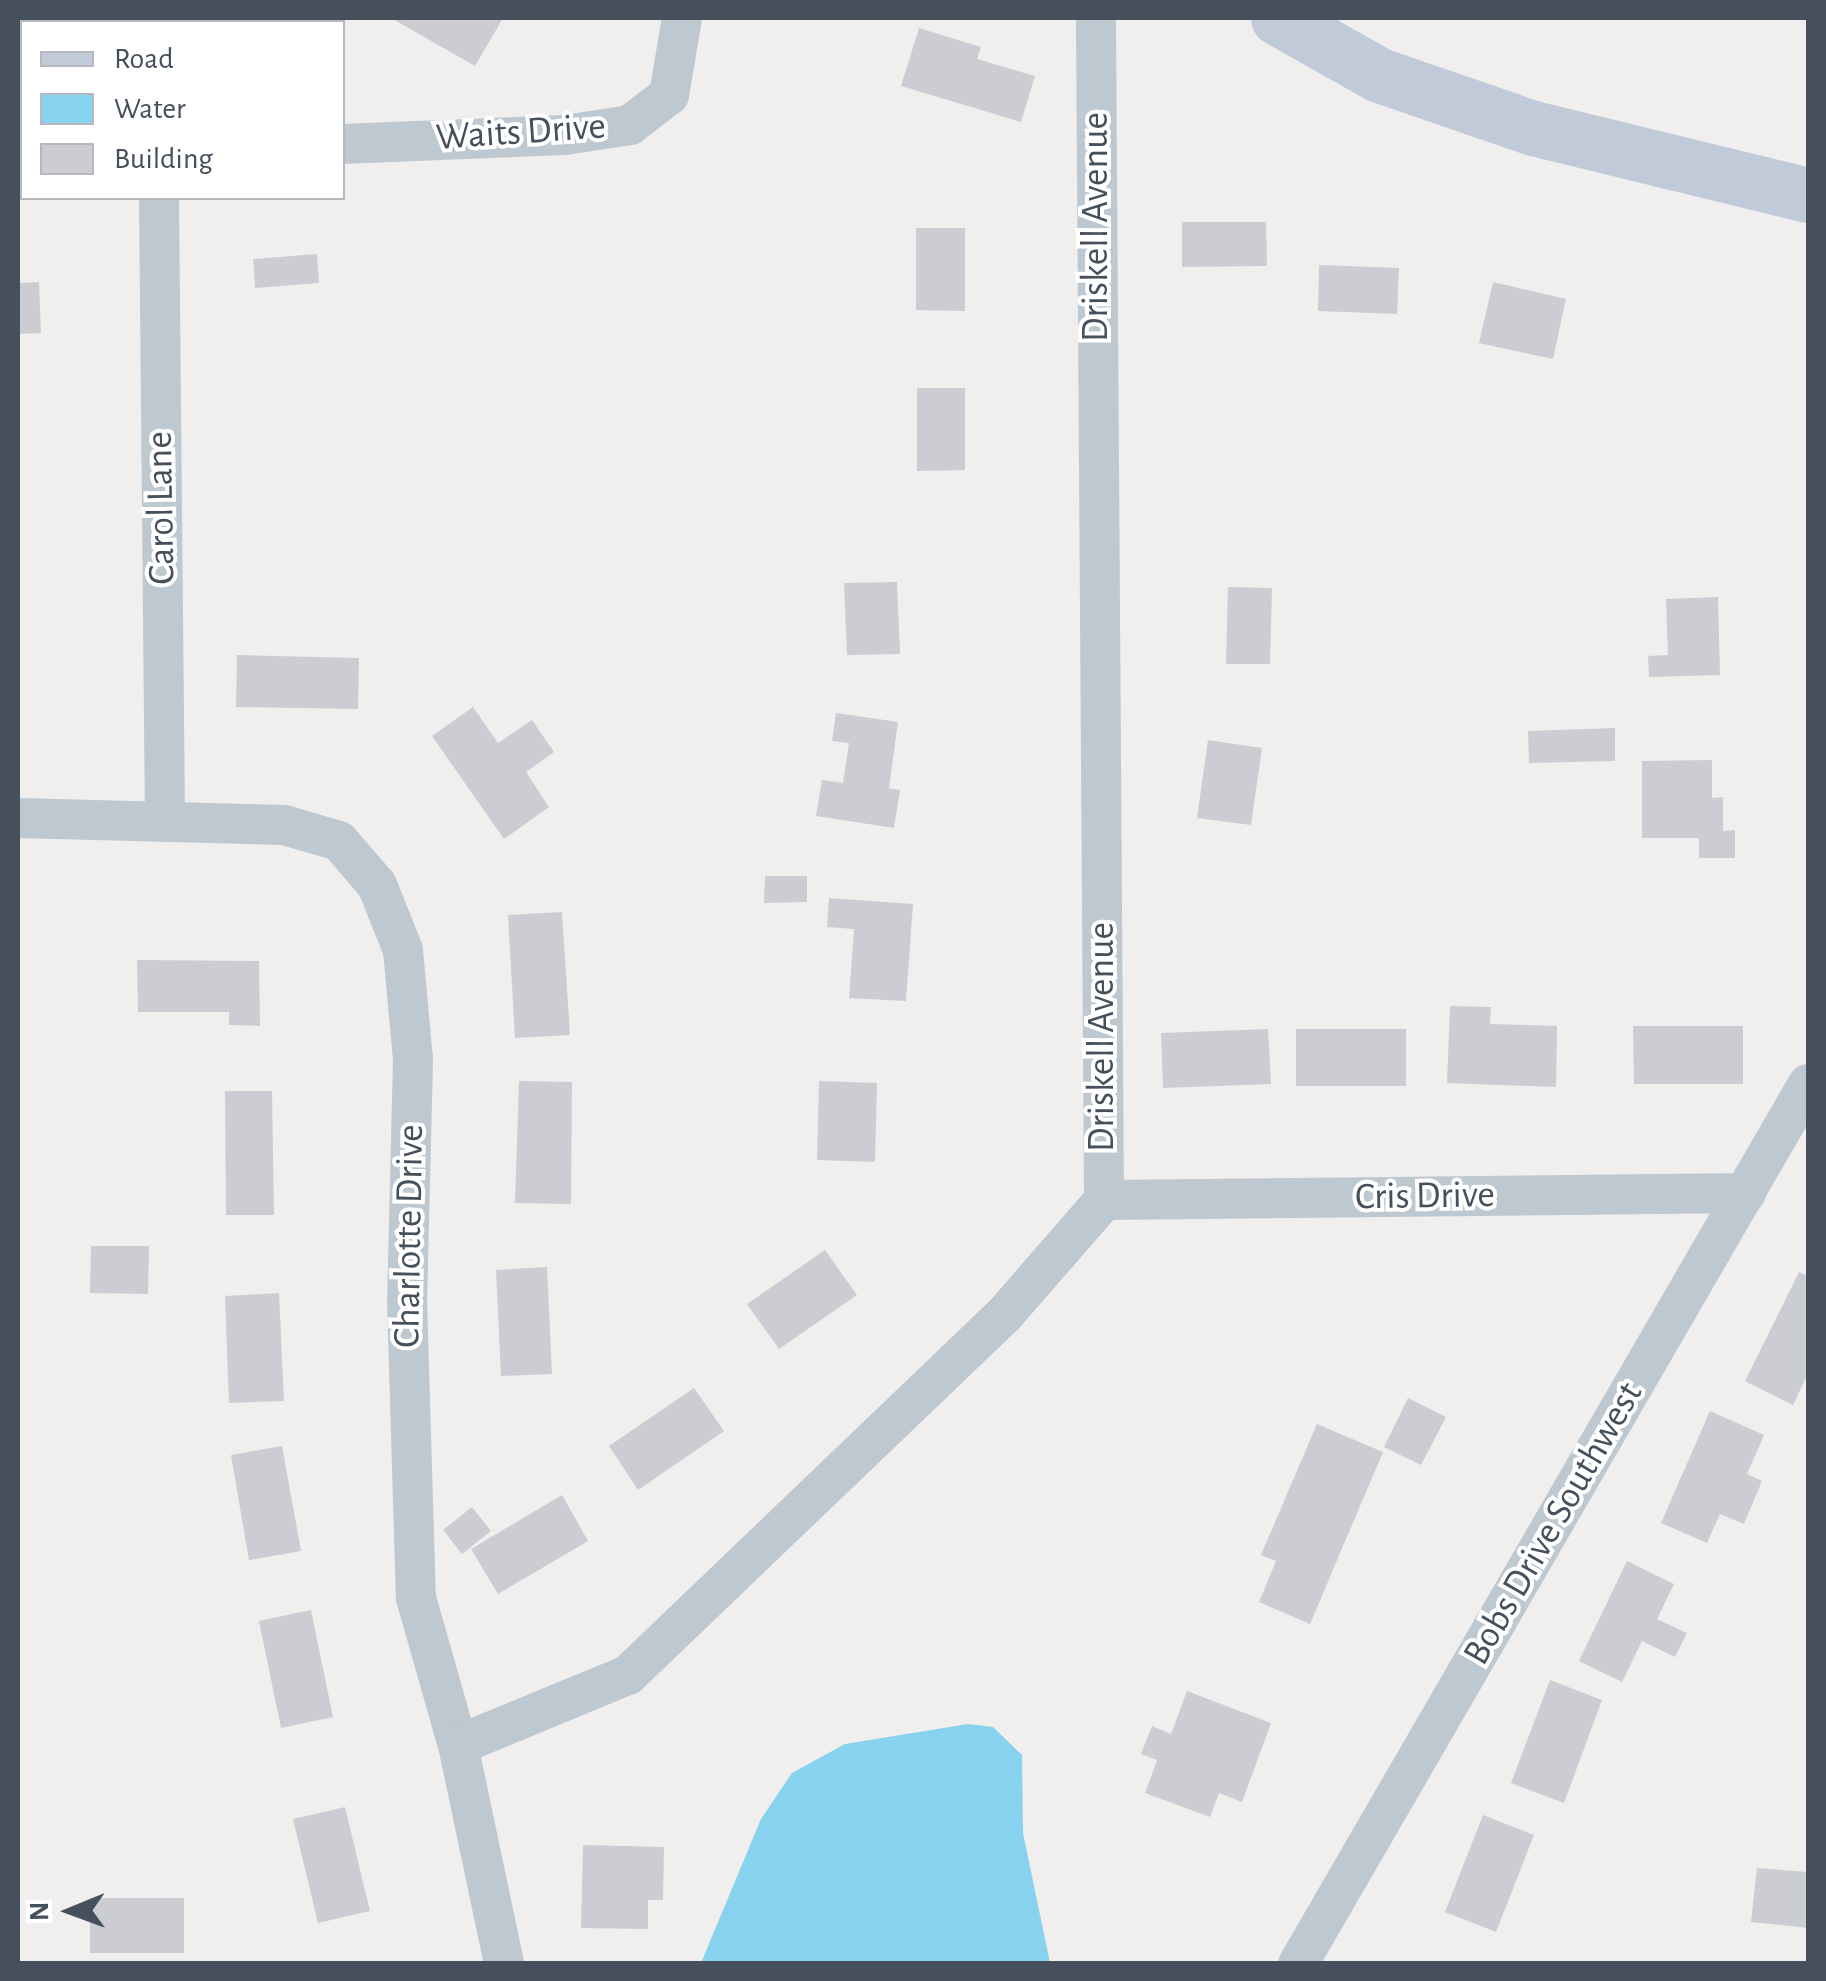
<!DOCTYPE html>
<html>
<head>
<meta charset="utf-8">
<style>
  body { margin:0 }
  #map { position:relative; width:1826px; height:1981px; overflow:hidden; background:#f1eeee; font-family:"Alegreya Sans",sans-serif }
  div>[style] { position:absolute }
  .water>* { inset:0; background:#87d2ee }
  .building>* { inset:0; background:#cbcdd3 }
  .lane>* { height:20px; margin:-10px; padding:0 10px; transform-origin:10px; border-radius:10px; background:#bec8d1 }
  .street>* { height:40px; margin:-20px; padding:0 20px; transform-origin:20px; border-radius:20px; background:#bec8d1 }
  .secondary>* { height:55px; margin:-27.5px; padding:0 27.5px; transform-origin:27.5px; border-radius:27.5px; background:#c0cad8 }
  span { translate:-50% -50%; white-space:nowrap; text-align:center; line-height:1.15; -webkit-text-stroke:8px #fff; paint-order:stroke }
  .street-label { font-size:38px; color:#46505c }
  .frame { position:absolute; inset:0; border:20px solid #46505c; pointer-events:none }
  .legend { position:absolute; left:20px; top:20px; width:325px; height:180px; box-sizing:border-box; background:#fff; border:2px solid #b5b9be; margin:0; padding:12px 18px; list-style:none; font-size:30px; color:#46505c }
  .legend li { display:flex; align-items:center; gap:20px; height:50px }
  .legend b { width:50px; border:2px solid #b5b9be }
  .north { position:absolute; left:20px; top:1861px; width:100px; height:100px; -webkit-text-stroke:8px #fff; paint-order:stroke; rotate:269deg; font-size:28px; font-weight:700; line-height:40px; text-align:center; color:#46505c }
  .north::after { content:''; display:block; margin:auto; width:35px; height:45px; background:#46505c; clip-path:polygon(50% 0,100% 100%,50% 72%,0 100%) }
</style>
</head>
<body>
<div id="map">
  <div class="water">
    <i style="clip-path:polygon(968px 1724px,993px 1727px,1022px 1755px,1023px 1833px,1050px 1963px,701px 1963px,761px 1819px,792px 1773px,845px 1744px)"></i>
  </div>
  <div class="building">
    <i style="clip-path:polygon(391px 18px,503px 18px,475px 66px)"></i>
    <i style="clip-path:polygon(919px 28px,981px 47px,977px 59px,1035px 76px,1021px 122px,901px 86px)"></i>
    <i style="clip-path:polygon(1182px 222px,1266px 222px,1267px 266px,1182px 267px)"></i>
    <i style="clip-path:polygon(916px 228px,965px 228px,965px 311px,916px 310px)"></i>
    <i style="clip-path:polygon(317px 254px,319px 283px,255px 288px,253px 259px)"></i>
    <i style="clip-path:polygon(1319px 265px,1399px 268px,1397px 314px,1318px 311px)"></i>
    <i style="clip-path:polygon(39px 282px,41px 333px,18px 334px,18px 283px)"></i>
    <i style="clip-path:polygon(1493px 282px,1566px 299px,1553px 359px,1479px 343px)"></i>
    <i style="clip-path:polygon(917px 388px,965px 388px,965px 470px,917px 471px)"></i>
    <i style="clip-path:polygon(897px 582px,900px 654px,847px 655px,844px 583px)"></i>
    <i style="clip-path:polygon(1228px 587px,1272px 588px,1270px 664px,1226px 664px)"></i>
    <i style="clip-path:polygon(1718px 597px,1720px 675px,1649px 677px,1648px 656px,1668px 655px,1666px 599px)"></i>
    <i style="clip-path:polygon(237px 655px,359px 658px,358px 709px,236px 707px)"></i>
    <i style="clip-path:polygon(473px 707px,498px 743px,532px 720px,554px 752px,526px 772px,549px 807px,504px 839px,432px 736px)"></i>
    <i style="clip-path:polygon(836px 713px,898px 722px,889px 788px,900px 790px,894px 828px,816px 816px,822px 780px,843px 783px,849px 743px,832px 741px)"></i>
    <i style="clip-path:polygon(1615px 728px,1615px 761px,1529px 763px,1528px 731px)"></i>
    <i style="clip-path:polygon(1208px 740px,1262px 748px,1251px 825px,1197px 818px)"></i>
    <i style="clip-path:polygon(1712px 760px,1712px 798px,1723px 797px,1723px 831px,1735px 830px,1735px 858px,1699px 858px,1699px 838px,1642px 838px,1642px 761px)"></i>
    <i style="clip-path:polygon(765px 876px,807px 876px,807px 902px,764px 903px)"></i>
    <i style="clip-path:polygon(829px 898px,913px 904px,906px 1001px,849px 998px,854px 929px,827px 927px)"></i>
    <i style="clip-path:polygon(562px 912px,570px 1035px,515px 1038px,508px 915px)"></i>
    <i style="clip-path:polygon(137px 960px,259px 961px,260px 1026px,229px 1025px,229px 1012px,138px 1012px)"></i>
    <i style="clip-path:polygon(1450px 1006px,1491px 1007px,1490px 1024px,1557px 1026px,1556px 1087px,1447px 1083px)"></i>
    <i style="clip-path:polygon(1633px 1026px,1743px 1026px,1743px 1084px,1634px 1084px)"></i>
    <i style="clip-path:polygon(1268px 1029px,1271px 1084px,1163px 1088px,1161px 1033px)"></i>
    <i style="clip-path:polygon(1296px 1029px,1406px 1029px,1406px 1086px,1296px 1086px)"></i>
    <i style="clip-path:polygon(519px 1081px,572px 1082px,571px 1204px,515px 1203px)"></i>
    <i style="clip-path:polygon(819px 1081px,877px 1083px,875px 1162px,817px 1160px)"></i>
    <i style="clip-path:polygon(225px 1091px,272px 1091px,274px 1215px,226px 1215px)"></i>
    <i style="clip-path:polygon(91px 1246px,149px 1246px,148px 1294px,90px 1293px)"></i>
    <i style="clip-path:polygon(825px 1250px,857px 1295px,779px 1349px,747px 1304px)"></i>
    <i style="clip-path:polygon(547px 1267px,552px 1374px,501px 1376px,496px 1270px)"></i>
    <i style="clip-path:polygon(1799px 1272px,1808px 1276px,1808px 1373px,1793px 1405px,1745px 1381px)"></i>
    <i style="clip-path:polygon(279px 1293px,284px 1401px,229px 1403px,225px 1296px)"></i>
    <i style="clip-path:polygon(694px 1388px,724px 1431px,638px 1490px,609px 1446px)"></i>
    <i style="clip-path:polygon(1408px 1398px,1446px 1417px,1421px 1465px,1384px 1447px)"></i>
    <i style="clip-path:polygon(1710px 1411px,1764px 1435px,1747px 1474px,1762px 1481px,1744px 1524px,1720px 1514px,1707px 1543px,1661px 1523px)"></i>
    <i style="clip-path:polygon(1317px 1424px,1383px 1452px,1310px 1624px,1259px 1602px,1276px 1561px,1261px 1555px)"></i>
    <i style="clip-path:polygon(282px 1446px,301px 1551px,249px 1560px,231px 1455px)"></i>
    <i style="clip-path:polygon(562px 1495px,588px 1541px,498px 1594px,471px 1549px)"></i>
    <i style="clip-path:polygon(472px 1507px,491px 1531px,462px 1554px,443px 1530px)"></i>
    <i style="clip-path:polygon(1627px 1561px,1674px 1584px,1657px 1619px,1687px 1633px,1675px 1657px,1642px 1641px,1622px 1682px,1579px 1661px)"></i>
    <i style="clip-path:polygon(311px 1610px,333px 1717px,281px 1728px,259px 1621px)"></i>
    <i style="clip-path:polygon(1550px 1680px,1602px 1700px,1564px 1803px,1511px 1783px)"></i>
    <i style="clip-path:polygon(1187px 1691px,1271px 1723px,1242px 1802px,1219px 1793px,1210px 1817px,1145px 1793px,1157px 1760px,1141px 1754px,1152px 1726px,1171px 1734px)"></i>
    <i style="clip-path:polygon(345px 1807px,370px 1911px,318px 1923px,293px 1819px)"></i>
    <i style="clip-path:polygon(1483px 1815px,1534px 1835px,1496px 1932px,1445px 1912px)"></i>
    <i style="clip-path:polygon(583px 1845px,664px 1847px,663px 1900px,648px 1900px,648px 1929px,581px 1928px)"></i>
    <i style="clip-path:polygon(1757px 1868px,1808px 1872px,1808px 1928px,1751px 1922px)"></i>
    <i style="clip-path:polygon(90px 1898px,184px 1898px,184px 1953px,90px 1953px)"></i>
  </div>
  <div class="lane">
    <i style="left:211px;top:22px;width:4px;rotate:-76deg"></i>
  </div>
  <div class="street">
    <i style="left:342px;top:144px;width:223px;rotate:-2.3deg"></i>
    <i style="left:565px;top:135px;width:66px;rotate:-8.7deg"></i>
    <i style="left:630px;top:125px;width:49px;rotate:-37.6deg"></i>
    <i style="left:669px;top:95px;width:78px;rotate:-80.4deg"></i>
    <i style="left:18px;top:157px;width:4px"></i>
    <i style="left:159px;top:198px;width:621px;rotate:89.45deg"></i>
    <i style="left:18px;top:818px;width:266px;rotate:1.5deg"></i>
    <i style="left:284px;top:825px;width:57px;rotate:16.2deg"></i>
    <i style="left:339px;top:841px;width:58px;rotate:49.2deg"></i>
    <i style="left:377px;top:885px;width:70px;rotate:68.2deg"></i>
    <i style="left:403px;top:950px;width:109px;rotate:84.8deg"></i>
    <i style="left:413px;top:1059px;width:240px;rotate:91.4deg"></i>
    <i style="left:407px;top:1299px;width:299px;rotate:88.3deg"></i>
    <i style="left:416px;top:1598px;width:153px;rotate:74.1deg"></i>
    <i style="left:458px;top:1745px;width:224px;rotate:78.1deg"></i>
    <i style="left:1104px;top:1200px;width:642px;rotate:-0.62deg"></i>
    <i style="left:458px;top:1745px;width:184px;rotate:-22.4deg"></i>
    <i style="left:628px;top:1675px;width:522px;rotate:-43.76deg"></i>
    <i style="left:1005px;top:1314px;width:151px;rotate:-49deg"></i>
    <i style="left:1104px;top:1200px;width:1182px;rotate:-90.39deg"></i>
    <i style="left:1298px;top:1964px;width:1017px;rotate:-59.91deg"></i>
  </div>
  <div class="secondary">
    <i style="left:1278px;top:18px;width:116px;rotate:29.4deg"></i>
    <i style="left:1379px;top:75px;width:163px;rotate:19deg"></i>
    <i style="left:1533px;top:128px;width:283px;rotate:13.7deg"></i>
  </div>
  <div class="street-label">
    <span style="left:521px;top:133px;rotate:-4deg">Waits Drive</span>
    <span style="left:1097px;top:227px;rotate:-90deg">Driskell Avenue</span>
    <span style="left:162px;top:508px;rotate:-91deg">Carol Lane</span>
    <span style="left:1103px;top:1037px;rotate:-90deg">Driskell Avenue</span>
    <span style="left:1425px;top:1197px;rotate:-1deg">Cris Drive</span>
    <span style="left:410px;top:1236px;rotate:-89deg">Charlotte Drive</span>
    <span style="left:1554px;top:1524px;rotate:-60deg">Bobs Drive Southwest</span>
  </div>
  <div class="frame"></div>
  <ul class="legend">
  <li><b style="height:12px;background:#c0cad8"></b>Road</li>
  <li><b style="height:28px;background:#87d2ee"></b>Water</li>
  <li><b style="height:28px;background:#cbcdd3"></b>Building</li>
  </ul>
  <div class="north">N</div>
</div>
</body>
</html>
